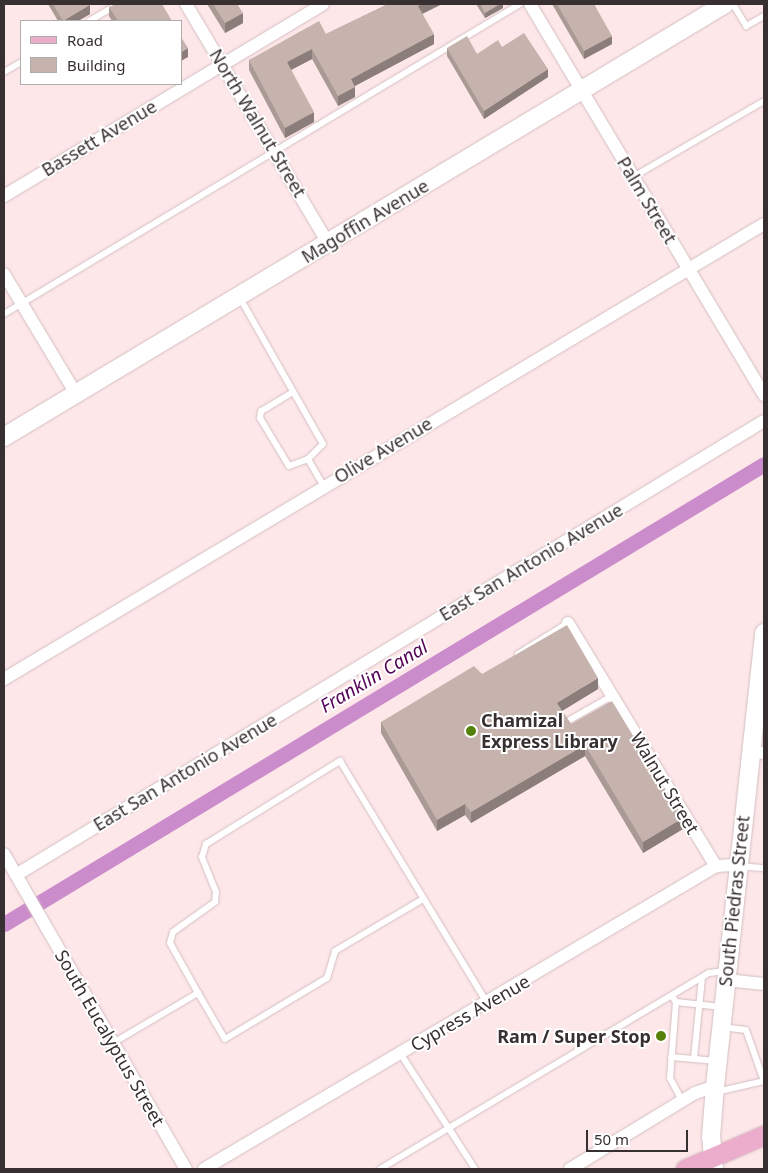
<!DOCTYPE html>
<html>
<head>
<meta charset="utf-8">
<style>
  body { margin:0 }
  #map { position:relative; width:768px; height:1173px; overflow:hidden; background:#fde7e9; font-family:"Noto Sans",sans-serif }
  div>[style] { position:absolute }
  .canal>* { height:15px; margin:-7.5px; padding:0 7.5px; transform-origin:7.5px; border-radius:7.5px; background:#cb8ccc }
  .roads { filter:drop-shadow(0 0 1px #d3bec0) drop-shadow(0 0 1px #d3bec0) }
  .lane>* { height:6px; margin:-3px; padding:0 3px; transform-origin:3px; border-radius:3px; background:#fff }
  .street>* { height:12px; margin:-6px; padding:0 6px; transform-origin:6px; border-radius:6px; background:#fff }
  .secondary>* { height:18px; margin:-9px; padding:0 9px; transform-origin:9px; border-radius:9px; background:#fff }
  .primary>* { height:19px; margin:-9.5px; padding:0 9.5px; transform-origin:9.5px; border-radius:9.5px; background:#ecadcd }
  .wall>* { inset:0; background:#aa9a95 }
  .shaded-wall>* { inset:0; background:#8b7d79 }
  .building>* { inset:0; background:#c6b3ad }
  .dots>* { width:14px; height:14px; translate:-50% -50%; box-sizing:border-box; border:2px solid #fff; border-radius:50% }
  span { translate:-50% -50%; white-space:nowrap; text-align:center; line-height:1.15; -webkit-text-stroke:4px #fff; paint-order:stroke }
  .street-label { font-size:18px; color:#383030 }
  .poi-label { font-size:18px; color:#383030; font-weight:700 }
  .left { translate:0 -50%; text-align:left }
  .right { translate:-100% -50%; text-align:right }
  .water-label { font-size:19px; color:#56055a; font-style:italic }
  .frame { position:absolute; inset:0; border:5px solid #383030; pointer-events:none }
  .legend { position:absolute; left:20px; top:20px; width:162px; height:65px; box-sizing:border-box; background:#fff; border:1px solid #afacac; margin:0; padding:6px 9px; list-style:none; font-size:15px; color:#383030 }
  .legend li { display:flex; align-items:center; gap:10px; height:25px }
  .legend b { width:25px; border:1px solid #afacac }
  .scale { position:absolute; left:586px; top:1130px; width:102px; height:22px; box-sizing:border-box; border:2px solid #383030; border-top:0; padding-left:6px; font-size:15px; line-height:18px; white-space:nowrap; color:#383030; -webkit-text-stroke:4px #fff; paint-order:stroke }
</style>
</head>
<body>
<div id="map">
  <div class="canal">
    <i style="left:4px;top:924px;width:888px;rotate:-31.18deg"></i>
  </div>
  <div class="roads">
    <div class="lane">
      <i style="left:733px;top:4px;width:26px;rotate:59deg"></i>
      <i style="left:746px;top:26px;width:21px;rotate:-29deg"></i>
      <i style="left:89px;top:21px;width:34px;rotate:-30deg"></i>
      <i style="left:4px;top:72px;width:20px;rotate:-30deg"></i>
      <i style="left:633px;top:177px;width:151px;rotate:-30.1deg"></i>
      <i style="left:240px;top:298px;width:168px;rotate:60.4deg"></i>
      <i style="left:323px;top:444px;width:21px;rotate:135deg"></i>
      <i style="left:308px;top:459px;width:30px;rotate:60deg"></i>
      <i style="left:4px;top:314px;width:602px;rotate:-31deg"></i>
      <i style="left:293px;top:392px;width:37px;rotate:149deg"></i>
      <i style="left:261px;top:411px;width:7px;rotate:98deg"></i>
      <i style="left:260px;top:418px;width:56px;rotate:58.9deg"></i>
      <i style="left:289px;top:466px;width:20px;rotate:-20deg"></i>
      <i style="left:518px;top:654px;width:59px;rotate:-31.8deg"></i>
      <i style="left:566px;top:722px;width:53px;rotate:-29.5deg"></i>
      <i style="left:739px;top:866px;width:25px;rotate:5deg"></i>
      <i style="left:198px;top:993px;width:57px;rotate:-119.2deg"></i>
      <i style="left:170px;top:943px;width:11px;rotate:-75deg"></i>
      <i style="left:173px;top:932px;width:52px;rotate:-35.5deg"></i>
      <i style="left:215px;top:902px;width:10px;rotate:-84deg"></i>
      <i style="left:216px;top:892px;width:38px;rotate:-112deg"></i>
      <i style="left:202px;top:857px;width:14px;rotate:-73deg"></i>
      <i style="left:206px;top:844px;width:158px;rotate:-31.8deg"></i>
      <i style="left:340px;top:761px;width:283px;rotate:58.7deg"></i>
      <i style="left:672px;top:996px;width:7px;rotate:56deg"></i>
      <i style="left:676px;top:1002px;width:76px;rotate:94.5deg"></i>
      <i style="left:670px;top:1078px;width:26px;rotate:62deg"></i>
      <i style="left:676px;top:1002px;width:46px;rotate:6.2deg"></i>
      <i style="left:722px;top:1027px;width:24px;rotate:7deg"></i>
      <i style="left:746px;top:1030px;width:54px;rotate:70.6deg"></i>
      <i style="left:113px;top:1043px;width:99px;rotate:-30.5deg"></i>
      <i style="left:198px;top:993px;width:53px;rotate:59.6deg"></i>
      <i style="left:225px;top:1039px;width:119px;rotate:-30.9deg"></i>
      <i style="left:327px;top:978px;width:28px;rotate:-73deg"></i>
      <i style="left:335px;top:951px;width:102px;rotate:-30.6deg"></i>
      <i style="left:400px;top:1053px;width:138px;rotate:57.1deg"></i>
      <i style="left:671px;top:1057px;width:46px;rotate:5deg"></i>
      <i style="left:694px;top:1058px;width:80px;rotate:-84.3deg"></i>
      <i style="left:716px;top:1092px;width:49px;rotate:-12.9deg"></i>
      <i style="left:380px;top:1169px;width:383px;rotate:-30.8deg"></i>
      <i style="left:709px;top:973px;width:16px;rotate:-7deg"></i>
    </div>
    <div class="street">
      <i style="left:186px;top:4px;width:278px;rotate:59.3deg"></i>
      <i style="left:530px;top:4px;width:456px;rotate:59.1deg"></i>
      <i style="left:4px;top:196px;width:372px;rotate:-31deg"></i>
      <i style="left:4px;top:274px;width:140px;rotate:59deg"></i>
      <i style="left:568px;top:623px;width:285px;rotate:58.7deg"></i>
      <i style="left:4px;top:679px;width:886px;rotate:-30.91deg"></i>
      <i style="left:749px;top:751px;width:15px;rotate:8deg"></i>
      <i style="left:4px;top:854px;width:364px;rotate:60deg"></i>
      <i style="left:16px;top:875px;width:875px;rotate:-31.26deg"></i>
      <i style="left:726px;top:980px;width:38px;rotate:6deg"></i>
      <i style="left:204px;top:1169px;width:595px;rotate:-30.62deg"></i>
      <i style="left:716px;top:866px;width:22px;rotate:-3deg"></i>
      <i style="left:570px;top:1169px;width:146px;rotate:-31.3deg"></i>
      <i style="left:695px;top:1093px;width:21px;rotate:-19deg"></i>
    </div>
    <div class="secondary">
      <i style="left:4px;top:437px;width:841px;rotate:-30.99deg"></i>
      <i style="left:714px;top:1169px;width:32px;rotate:-95deg"></i>
      <i style="left:711px;top:1137px;width:51px;rotate:-85.5deg"></i>
      <i style="left:715px;top:1086px;width:456px;rotate:-83.8deg"></i>
    </div>
    <div class="primary">
      <i style="left:685px;top:1169px;width:86px;rotate:-23.3deg"></i>
    </div>
  </div>
  <div class="wall">
    <i style="clip-path:polygon(48px 4px,90px 4px,90px 14px,78px 21px,58px 21px)"></i>
    <i style="clip-path:polygon(207px 4px,237px 4px,243px 23px,225px 33px)"></i>
    <i style="clip-path:polygon(385px 4px,442px 4px,422px 14px,434px 44px,355px 86px,355px 97px,338px 106px,312px 59px,291px 70px,314px 122px,285px 138px,249px 70px,249px 60px,326px 34px,386px 5px)"></i>
    <i style="clip-path:polygon(476px 4px,503px 4px,503px 8px,485px 18px)"></i>
    <i style="clip-path:polygon(552px 4px,594px 4px,612px 44px,584px 59px)"></i>
    <i style="clip-path:polygon(109px 7px,172px 21px,112px 21px,109px 16px)"></i>
    <i style="clip-path:polygon(502px 47px,548px 77px,484px 119px,447px 56px,447px 48px,477px 54px)"></i>
    <i style="clip-path:polygon(482px 674px,598px 689px,562px 711px,571px 724px,683px 829px,643px 853px,585px 756px,471px 823px,465px 815px,437px 831px,381px 733px,381px 722px)"></i>
  </div>
  <div class="shaded-wall">
    <i style="clip-path:polygon(423px 4px,442px 4px,418px 16px,418px 6px)"></i>
    <i style="clip-path:polygon(500px 4px,503px 4px,503px 8px,485px 18px,485px 13px)"></i>
    <i style="clip-path:polygon(90px 5px,90px 14px,78px 21px,63px 21px)"></i>
    <i style="clip-path:polygon(243px 13px,243px 23px,225px 33px,225px 23px)"></i>
    <i style="clip-path:polygon(434px 34px,434px 44px,351px 88px,351px 79px)"></i>
    <i style="clip-path:polygon(612px 36px,612px 44px,584px 59px,584px 51px)"></i>
    <i style="clip-path:polygon(188px 48px,188px 57px,181px 61px,181px 52px)"></i>
    <i style="clip-path:polygon(312px 49px,312px 59px,287px 72px,287px 62px)"></i>
    <i style="clip-path:polygon(548px 69px,548px 77px,484px 119px,484px 111px)"></i>
    <i style="clip-path:polygon(355px 87px,355px 97px,338px 106px,338px 96px)"></i>
    <i style="clip-path:polygon(314px 112px,314px 122px,285px 138px,285px 128px)"></i>
    <i style="clip-path:polygon(598px 678px,598px 689px,557px 714px,557px 703px)"></i>
    <i style="clip-path:polygon(585px 745px,585px 756px,471px 823px,471px 812px)"></i>
    <i style="clip-path:polygon(465px 804px,465px 815px,437px 831px,437px 820px)"></i>
    <i style="clip-path:polygon(683px 818px,683px 829px,643px 853px,643px 842px)"></i>
  </div>
  <div class="building">
    <i style="clip-path:polygon(53px 4px,90px 4px,90px 5px,63px 21px)"></i>
    <i style="clip-path:polygon(116px 4px,162px 4px,172px 21px,118px 21px,109px 7px)"></i>
    <i style="clip-path:polygon(213px 4px,237px 4px,243px 13px,225px 23px)"></i>
    <i style="clip-path:polygon(388px 4px,423px 4px,418px 6px,434px 34px,351px 79px,355px 87px,338px 96px,312px 49px,287px 62px,314px 112px,285px 128px,249px 60px,319px 21px,326px 34px)"></i>
    <i style="clip-path:polygon(480px 4px,500px 4px,485px 13px)"></i>
    <i style="clip-path:polygon(557px 4px,594px 4px,612px 36px,584px 51px)"></i>
    <i style="clip-path:polygon(524px 33px,548px 69px,484px 111px,447px 48px,467px 36px,477px 54px,498px 40px,502px 47px)"></i>
    <i style="clip-path:polygon(181px 37px,188px 48px,181px 52px)"></i>
    <i style="clip-path:polygon(567px 625px,598px 678px,557px 703px,571px 724px,612px 701px,683px 818px,643px 842px,585px 745px,471px 812px,465px 804px,437px 820px,381px 722px,474px 666px,482px 674px)"></i>
  </div>
  <div class="dots">
    <i style="left:471px;top:731px;background:#55810a"></i>
    <i style="left:661px;top:1036px;background:#55810a"></i>
  </div>
  <div class="street-label">
    <span style="left:258px;top:123px;rotate:59deg">North Walnut Street</span>
    <span style="left:99px;top:138px;rotate:-31deg">Bassett Avenue</span>
    <span style="left:647px;top:200px;rotate:59deg">Palm Street</span>
    <span style="left:365px;top:221px;rotate:-31deg">Magoffin Avenue</span>
    <span style="left:383px;top:450px;rotate:-31deg">Olive Avenue</span>
    <span style="left:531px;top:562px;rotate:-31deg">East San Antonio Avenue</span>
    <span style="left:185px;top:772px;rotate:-31deg">East San Antonio Avenue</span>
    <span style="left:665px;top:783px;rotate:59deg">Walnut Street</span>
    <span style="left:734px;top:901px;rotate:-84deg">South Piedras Street</span>
    <span style="left:470px;top:1013px;rotate:-30deg">Cypress Avenue</span>
    <span style="left:110px;top:1038px;rotate:60deg">South Eucalyptus Street</span>
  </div>
  <div class="poi-label">
    <span class="left" style="left:481px;top:731px">Chamizal<br>Express Library</span>
    <span class="right" style="left:651px;top:1036px">Ram / Super Stop</span>
  </div>
  <div class="water-label">
    <span style="left:374px;top:677px;rotate:-31deg">Franklin Canal</span>
  </div>
  <div class="frame"></div>
  <ul class="legend">
  <li><b style="height:6px;background:#ecadcd"></b>Road</li>
  <li><b style="height:14px;background:#c6b3ad"></b>Building</li>
  </ul>
  <div class="scale">50 m</div>
</div>
</body>
</html>
